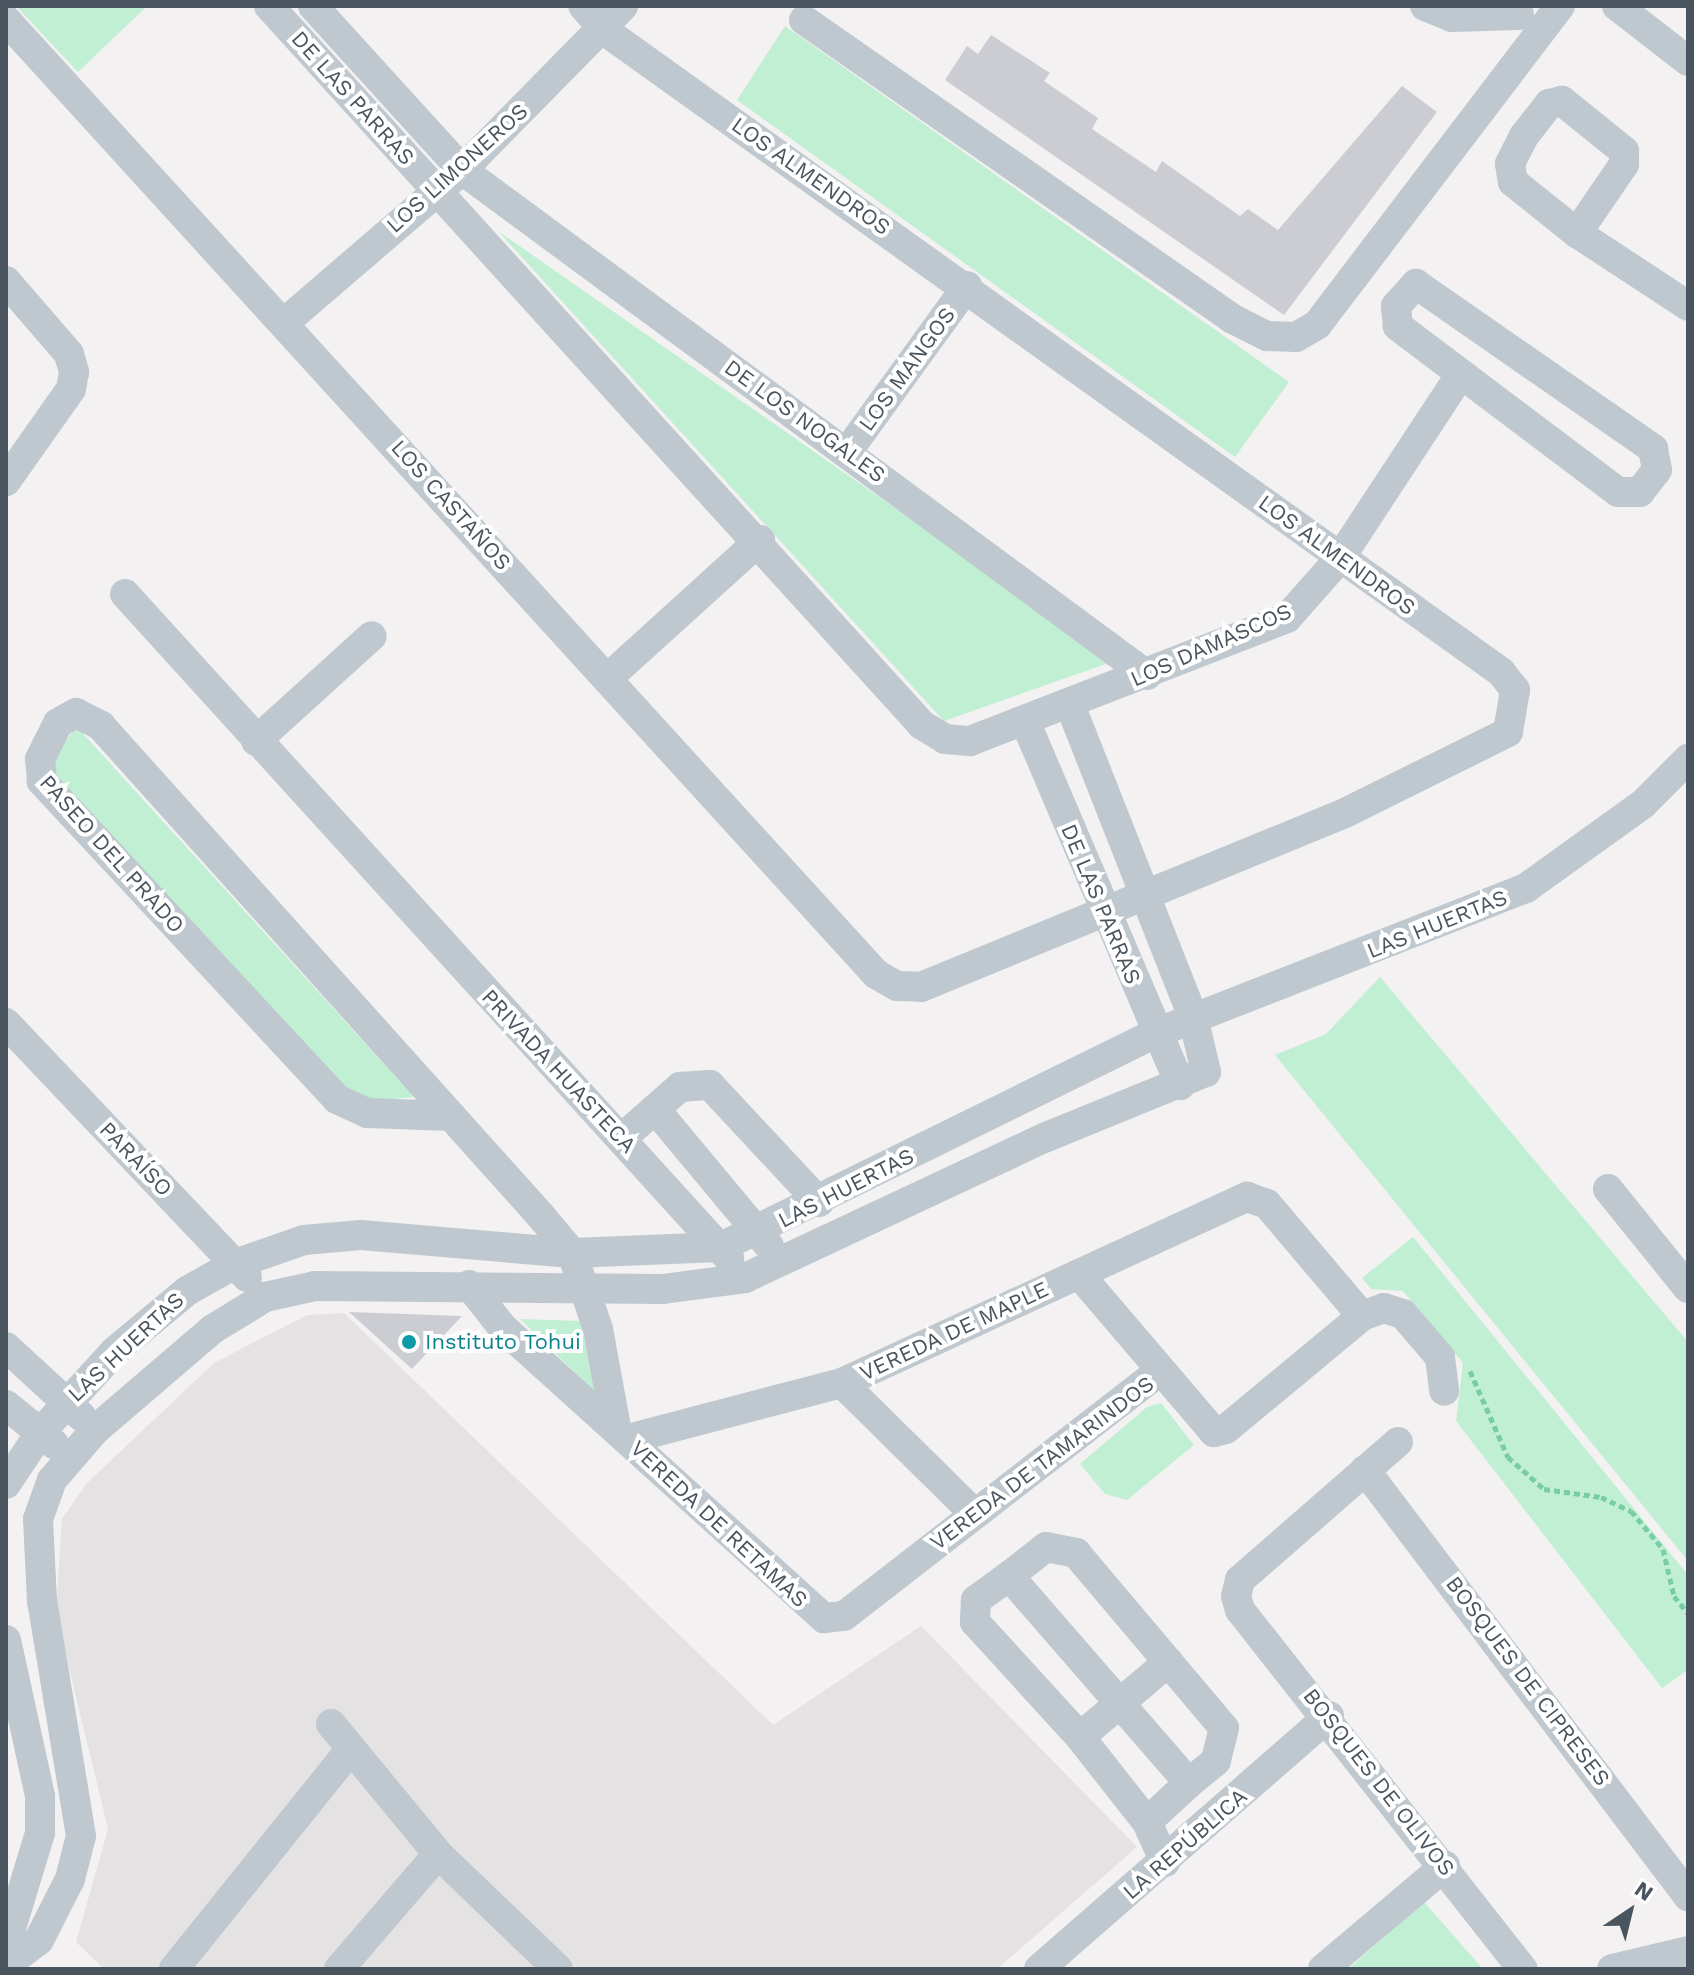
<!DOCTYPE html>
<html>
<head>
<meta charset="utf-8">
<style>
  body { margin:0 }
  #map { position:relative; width:1694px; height:1975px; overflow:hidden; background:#f3f1f1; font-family:"Work Sans",sans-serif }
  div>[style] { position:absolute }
  .education>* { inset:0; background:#e4e2e3 }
  .green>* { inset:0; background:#c1efd3 }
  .building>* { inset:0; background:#cbcdd3 }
  .path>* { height:5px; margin-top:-2.5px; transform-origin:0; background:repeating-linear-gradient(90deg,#79cda4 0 6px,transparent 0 10px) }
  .minor>* { height:30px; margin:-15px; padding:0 15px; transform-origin:15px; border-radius:15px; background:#bfc8cf }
  .dots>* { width:22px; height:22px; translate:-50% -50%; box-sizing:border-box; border:4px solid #fff; border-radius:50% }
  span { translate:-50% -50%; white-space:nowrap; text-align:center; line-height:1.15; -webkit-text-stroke:8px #fff; paint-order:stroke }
  .street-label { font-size:22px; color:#49545e }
  .culture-label { font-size:22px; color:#0d838f }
  .left { translate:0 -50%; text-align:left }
  .frame { position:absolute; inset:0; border:8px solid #49545e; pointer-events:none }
  .north { position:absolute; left:1590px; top:1871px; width:80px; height:80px; -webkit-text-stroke:6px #fff; paint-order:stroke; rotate:35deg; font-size:22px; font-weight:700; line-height:32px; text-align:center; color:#49545e }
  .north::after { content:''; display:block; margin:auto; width:28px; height:36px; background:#49545e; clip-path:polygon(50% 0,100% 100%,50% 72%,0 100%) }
</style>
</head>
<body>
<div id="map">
  <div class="education">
    <i style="clip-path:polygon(344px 1313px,773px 1725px,921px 1626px,1137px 1847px,997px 1969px,104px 1969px,76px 1942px,108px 1829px,56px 1614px,62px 1519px,87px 1483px,214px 1363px,307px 1315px)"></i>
  </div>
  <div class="green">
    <i style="clip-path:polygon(16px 6px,147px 6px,78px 72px)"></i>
    <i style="clip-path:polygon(785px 26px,1289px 382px,1235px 457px,737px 100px)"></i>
    <i style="clip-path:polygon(498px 231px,1114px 661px,944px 721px)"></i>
    <i style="clip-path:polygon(76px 726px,414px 1097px,355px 1103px,46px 770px)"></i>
    <i style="clip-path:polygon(1380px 977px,1688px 1342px,1688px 1561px,1275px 1055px,1326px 1034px)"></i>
    <i style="clip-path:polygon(1413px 1237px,1688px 1575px,1688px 1670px,1662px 1688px,1456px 1421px,1463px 1363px,1403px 1291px,1371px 1289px,1362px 1278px)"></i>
    <i style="clip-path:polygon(520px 1319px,580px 1321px,603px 1400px)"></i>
    <i style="clip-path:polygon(1161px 1403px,1194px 1445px,1127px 1500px,1105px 1494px,1080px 1464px,1147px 1407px)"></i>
    <i style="clip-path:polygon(1424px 1902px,1483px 1969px,1348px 1969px)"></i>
  </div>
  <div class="building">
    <i style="clip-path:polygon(991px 35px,1050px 73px,1044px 81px,1098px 118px,1092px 129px,1156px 172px,1162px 161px,1240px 216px,1248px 209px,1278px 230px,1402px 86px,1437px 112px,1284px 315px,945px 80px,967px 46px,978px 54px)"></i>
    <i style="clip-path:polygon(349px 1312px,462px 1316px,412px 1369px)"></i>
  </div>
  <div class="path">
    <i style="left:1470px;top:1371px;width:94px;rotate:66.2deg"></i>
    <i style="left:1508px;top:1457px;width:48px;rotate:41.6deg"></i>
    <i style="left:1544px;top:1489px;width:58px;rotate:8deg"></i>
    <i style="left:1601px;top:1497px;width:33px;rotate:25deg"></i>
    <i style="left:1631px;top:1511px;width:50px;rotate:49.9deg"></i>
    <i style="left:1663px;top:1549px;width:48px;rotate:76.8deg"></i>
    <i style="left:1674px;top:1596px;width:22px;rotate:51deg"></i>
  </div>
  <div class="minor">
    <i style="left:269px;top:6px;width:971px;rotate:47.75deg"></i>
    <i style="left:922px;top:725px;width:27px;rotate:31deg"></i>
    <i style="left:945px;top:739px;width:25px;rotate:5deg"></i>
    <i style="left:970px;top:741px;width:340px;rotate:-21.2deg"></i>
    <i style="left:1287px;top:618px;width:80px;rotate:-48.5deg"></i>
    <i style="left:1340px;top:558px;width:220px;rotate:-56.7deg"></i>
    <i style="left:313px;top:6px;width:222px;rotate:47.7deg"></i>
    <i style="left:462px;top:170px;width:851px;rotate:36.4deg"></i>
    <i style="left:1425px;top:6px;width:29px;rotate:22deg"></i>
    <i style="left:1452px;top:17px;width:67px;rotate:-1.7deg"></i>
    <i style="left:1617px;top:6px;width:90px;rotate:37.8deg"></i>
    <i style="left:6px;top:20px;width:1291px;rotate:47.64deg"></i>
    <i style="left:876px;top:974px;width:24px;rotate:30deg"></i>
    <i style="left:897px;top:986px;width:24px;rotate:2deg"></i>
    <i style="left:921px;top:987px;width:458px;rotate:-22.3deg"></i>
    <i style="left:1345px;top:813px;width:182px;rotate:-26.4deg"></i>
    <i style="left:1508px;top:732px;width:43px;rotate:-80.5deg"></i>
    <i style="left:1515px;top:690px;width:23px;rotate:-128deg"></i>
    <i style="left:1501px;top:672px;width:1102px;rotate:-144.42deg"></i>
    <i style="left:605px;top:31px;width:33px;rotate:-131deg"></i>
    <i style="left:804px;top:20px;width:523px;rotate:34.88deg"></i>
    <i style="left:1233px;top:319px;width:38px;rotate:27deg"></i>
    <i style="left:1267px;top:336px;width:29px;rotate:2deg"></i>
    <i style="left:1296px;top:337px;width:24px;rotate:-30deg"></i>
    <i style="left:1317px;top:325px;width:401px;rotate:-52.7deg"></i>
    <i style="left:1577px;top:233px;width:83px;rotate:-55.7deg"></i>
    <i style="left:1624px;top:164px;width:13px;rotate:-90deg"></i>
    <i style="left:1624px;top:151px;width:80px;rotate:-141.1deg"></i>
    <i style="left:1562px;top:101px;width:13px;rotate:167deg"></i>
    <i style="left:1549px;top:104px;width:41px;rotate:128deg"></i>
    <i style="left:1524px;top:136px;width:31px;rotate:117deg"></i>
    <i style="left:1510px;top:164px;width:18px;rotate:81deg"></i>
    <i style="left:1513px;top:182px;width:82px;rotate:38.6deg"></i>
    <i style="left:1577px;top:233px;width:133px;rotate:33.3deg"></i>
    <i style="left:6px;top:281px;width:96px;rotate:49.2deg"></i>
    <i style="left:69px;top:354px;width:19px;rotate:74deg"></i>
    <i style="left:74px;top:372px;width:17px;rotate:100deg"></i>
    <i style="left:71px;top:389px;width:113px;rotate:125.2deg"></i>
    <i style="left:1416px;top:284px;width:289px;rotate:34.8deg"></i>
    <i style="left:1653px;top:449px;width:21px;rotate:79deg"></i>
    <i style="left:1657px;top:470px;width:28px;rotate:128deg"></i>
    <i style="left:1640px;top:492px;width:22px;rotate:180deg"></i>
    <i style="left:1618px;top:492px;width:276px;rotate:-143deg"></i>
    <i style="left:1398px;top:326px;width:20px;rotate:-96deg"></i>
    <i style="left:1396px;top:306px;width:30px;rotate:-48deg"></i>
    <i style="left:284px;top:323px;width:235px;rotate:-40.7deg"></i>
    <i style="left:462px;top:170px;width:230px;rotate:-45.5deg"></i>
    <i style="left:847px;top:452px;width:205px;rotate:-54.1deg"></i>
    <i style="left:125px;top:594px;width:898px;rotate:47.71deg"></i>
    <i style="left:609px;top:677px;width:204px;rotate:-42.2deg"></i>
    <i style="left:1025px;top:721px;width:396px;rotate:66.9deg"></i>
    <i style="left:256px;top:741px;width:156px;rotate:-42.2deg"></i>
    <i style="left:6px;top:1023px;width:350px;rotate:46.5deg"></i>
    <i style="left:655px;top:1109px;width:178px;rotate:50.2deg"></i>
    <i style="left:451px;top:1116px;width:84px;rotate:-178deg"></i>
    <i style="left:367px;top:1113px;width:33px;rotate:-155deg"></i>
    <i style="left:337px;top:1099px;width:434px;rotate:-132.9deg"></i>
    <i style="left:42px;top:781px;width:22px;rotate:-95deg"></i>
    <i style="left:40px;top:759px;width:40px;rotate:-63.4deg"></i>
    <i style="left:58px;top:723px;width:21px;rotate:-29deg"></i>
    <i style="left:76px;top:713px;width:28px;rotate:27deg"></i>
    <i style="left:101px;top:726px;width:657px;rotate:48.08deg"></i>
    <i style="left:540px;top:1215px;width:50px;rotate:49.9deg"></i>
    <i style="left:572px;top:1253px;width:80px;rotate:71.1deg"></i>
    <i style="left:598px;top:1329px;width:100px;rotate:79.6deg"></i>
    <i style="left:621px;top:1139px;width:79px;rotate:-41.4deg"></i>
    <i style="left:680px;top:1087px;width:30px;rotate:-4deg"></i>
    <i style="left:710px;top:1085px;width:160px;rotate:47deg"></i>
    <i style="left:1608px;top:1189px;width:127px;rotate:51.1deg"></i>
    <i style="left:1079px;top:1274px;width:208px;rotate:49.5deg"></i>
    <i style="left:1214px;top:1432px;width:12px;rotate:-14deg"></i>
    <i style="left:1226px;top:1429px;width:177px;rotate:-39.7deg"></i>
    <i style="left:469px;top:1285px;width:55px;rotate:51.7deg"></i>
    <i style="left:503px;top:1328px;width:433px;rotate:42.1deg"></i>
    <i style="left:824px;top:1618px;width:20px;rotate:-6deg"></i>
    <i style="left:844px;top:1616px;width:396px;rotate:-37.8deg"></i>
    <i style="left:6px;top:1347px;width:102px;rotate:42.6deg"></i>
    <i style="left:842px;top:1383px;width:184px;rotate:44.6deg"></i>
    <i style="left:6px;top:1405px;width:62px;rotate:39.1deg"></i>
    <i style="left:628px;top:1439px;width:221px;rotate:-14.7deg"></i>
    <i style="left:842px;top:1383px;width:446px;rotate:-24.7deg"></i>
    <i style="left:1247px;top:1197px;width:21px;rotate:19deg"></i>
    <i style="left:1267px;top:1204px;width:147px;rotate:49.7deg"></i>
    <i style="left:1362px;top:1316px;width:23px;rotate:-20deg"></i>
    <i style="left:1384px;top:1308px;width:20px;rotate:18deg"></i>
    <i style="left:1403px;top:1314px;width:57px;rotate:49.3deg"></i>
    <i style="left:1440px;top:1357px;width:34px;rotate:83deg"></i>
    <i style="left:1398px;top:1442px;width:210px;rotate:138.9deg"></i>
    <i style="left:1240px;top:1580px;width:16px;rotate:104deg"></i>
    <i style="left:1236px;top:1596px;width:15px;rotate:74deg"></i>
    <i style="left:1240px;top:1610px;width:457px;rotate:51.8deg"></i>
    <i style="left:1365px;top:1470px;width:535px;rotate:52.83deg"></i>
    <i style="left:6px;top:1484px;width:61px;rotate:-56.3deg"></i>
    <i style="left:40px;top:1433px;width:111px;rotate:-47.6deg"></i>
    <i style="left:115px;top:1351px;width:94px;rotate:-39.8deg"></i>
    <i style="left:187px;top:1291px;width:55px;rotate:-29.4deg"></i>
    <i style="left:235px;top:1264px;width:73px;rotate:-19.2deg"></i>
    <i style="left:304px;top:1240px;width:57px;rotate:-5deg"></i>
    <i style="left:361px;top:1235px;width:212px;rotate:4.9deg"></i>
    <i style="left:572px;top:1253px;width:149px;rotate:-2.3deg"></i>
    <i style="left:721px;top:1247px;width:485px;rotate:-26.2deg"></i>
    <i style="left:1156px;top:1033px;width:397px;rotate:-21.4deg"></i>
    <i style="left:1526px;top:888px;width:144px;rotate:-35.7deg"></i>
    <i style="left:1643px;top:804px;width:64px;rotate:-45deg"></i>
    <i style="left:1009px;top:1576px;width:47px;rotate:-38.1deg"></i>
    <i style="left:1046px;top:1547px;width:31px;rotate:11deg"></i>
    <i style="left:1076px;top:1553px;width:229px;rotate:49.8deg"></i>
    <i style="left:1224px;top:1728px;width:34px;rotate:104deg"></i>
    <i style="left:1216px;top:1761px;width:35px;rotate:141deg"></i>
    <i style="left:6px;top:1640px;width:160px;rotate:77.7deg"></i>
    <i style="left:40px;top:1796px;width:37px;rotate:90deg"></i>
    <i style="left:40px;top:1833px;width:117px;rotate:106.9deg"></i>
    <i style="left:331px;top:1724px;width:168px;rotate:50.5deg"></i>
    <i style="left:438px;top:1854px;width:152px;rotate:130.7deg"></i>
    <i style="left:1080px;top:1737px;width:116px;rotate:-40.4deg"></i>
    <i style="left:1147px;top:1822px;width:57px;rotate:-42.9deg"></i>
    <i style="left:1189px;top:1783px;width:274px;rotate:-131deg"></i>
    <i style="left:1009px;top:1576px;width:41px;rotate:144deg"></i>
    <i style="left:976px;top:1600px;width:22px;rotate:93deg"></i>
    <i style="left:975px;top:1622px;width:156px;rotate:47.6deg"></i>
    <i style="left:1080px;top:1737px;width:108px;rotate:51.8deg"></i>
    <i style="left:1147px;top:1822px;width:44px;rotate:65.8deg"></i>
    <i style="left:438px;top:1854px;width:166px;rotate:43.8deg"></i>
    <i style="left:6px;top:1965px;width:41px;rotate:-37.1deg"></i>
    <i style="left:39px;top:1940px;width:68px;rotate:-63.1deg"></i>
    <i style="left:70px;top:1879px;width:44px;rotate:-75.7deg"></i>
    <i style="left:81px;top:1836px;width:238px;rotate:-99.4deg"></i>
    <i style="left:42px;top:1601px;width:82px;rotate:-92.8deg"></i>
    <i style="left:38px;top:1519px;width:41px;rotate:-70.3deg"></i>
    <i style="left:52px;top:1480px;width:66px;rotate:-49.3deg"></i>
    <i style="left:95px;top:1430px;width:155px;rotate:-40.6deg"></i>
    <i style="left:213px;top:1329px;width:61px;rotate:-31.6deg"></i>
    <i style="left:265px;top:1297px;width:51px;rotate:-12.4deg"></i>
    <i style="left:315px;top:1286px;width:348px;rotate:0.5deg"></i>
    <i style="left:663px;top:1289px;width:83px;rotate:-7.6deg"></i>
    <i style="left:745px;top:1278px;width:330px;rotate:-25.1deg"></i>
    <i style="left:1044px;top:1138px;width:175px;rotate:-22.2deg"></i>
    <i style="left:1206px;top:1072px;width:57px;rotate:-103.3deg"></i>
    <i style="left:1193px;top:1017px;width:336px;rotate:-111.5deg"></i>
    <i style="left:174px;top:1969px;width:282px;rotate:-51.2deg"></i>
    <i style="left:1039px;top:1969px;width:385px;rotate:-41.1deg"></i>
    <i style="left:1323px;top:1969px;width:160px;rotate:-40.2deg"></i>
    <i style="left:1612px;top:1969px;width:78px;rotate:-13.3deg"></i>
  </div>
  <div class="dots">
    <i style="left:409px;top:1342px;background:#0f9aa8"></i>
  </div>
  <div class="street-label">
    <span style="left:353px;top:98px;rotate:48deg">DE LAS PARRAS</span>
    <span style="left:457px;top:168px;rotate:-42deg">LOS LIMONEROS</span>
    <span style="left:811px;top:176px;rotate:35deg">LOS ALMENDROS</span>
    <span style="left:907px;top:369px;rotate:-54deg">LOS MANGOS</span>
    <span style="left:805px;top:421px;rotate:36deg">DE LOS NOGALES</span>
    <span style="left:451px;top:505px;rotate:48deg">LOS CASTAÑOS</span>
    <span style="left:1337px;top:555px;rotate:36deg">LOS ALMENDROS</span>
    <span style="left:1211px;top:645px;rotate:-24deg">LOS DAMASCOS</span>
    <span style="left:112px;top:854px;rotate:48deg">PASEO DEL PRADO</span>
    <span style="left:1101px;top:904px;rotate:67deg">DE LAS PARRAS</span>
    <span style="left:1437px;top:924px;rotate:-22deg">LAS HUERTAS</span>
    <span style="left:559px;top:1071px;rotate:47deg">PRIVADA HUASTECA</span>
    <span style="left:136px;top:1159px;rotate:46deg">PARAÍSO</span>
    <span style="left:846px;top:1188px;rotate:-27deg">LAS HUERTAS</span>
    <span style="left:954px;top:1331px;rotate:-25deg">VEREDA DE MAPLE</span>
    <span style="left:126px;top:1347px;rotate:-43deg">LAS HUERTAS</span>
    <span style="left:1042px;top:1463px;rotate:-37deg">VEREDA DE TAMARINDOS</span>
    <span style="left:719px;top:1524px;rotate:43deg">VEREDA DE RETAMAS</span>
    <span style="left:1528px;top:1681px;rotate:53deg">BOSQUES DE CIPRESES</span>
    <span style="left:1379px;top:1782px;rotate:52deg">BOSQUES DE OLIVOS</span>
    <span style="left:1185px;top:1844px;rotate:-41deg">LA REPÚBLICA</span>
  </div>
  <div class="culture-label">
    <span class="left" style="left:425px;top:1342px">Instituto Tohui</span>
  </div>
  <div class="frame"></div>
  <div class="north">N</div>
</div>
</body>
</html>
